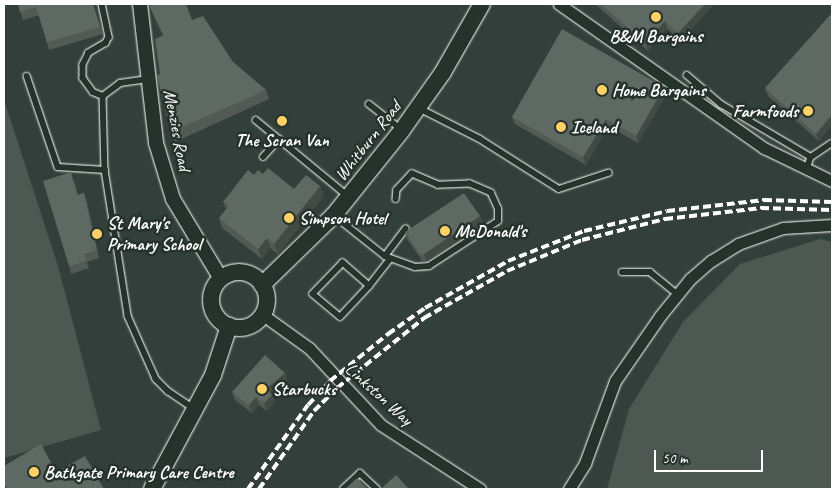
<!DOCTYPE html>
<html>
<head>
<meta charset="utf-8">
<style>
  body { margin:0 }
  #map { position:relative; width:836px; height:493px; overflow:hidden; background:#333f3a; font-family:Caveat,sans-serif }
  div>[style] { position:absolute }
  .green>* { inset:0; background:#4d5853 }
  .roads { filter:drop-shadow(0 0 1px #fff) drop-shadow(0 0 1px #fff) }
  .service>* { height:5.5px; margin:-2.75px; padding:0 2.75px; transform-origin:2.75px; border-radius:2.75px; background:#26332d }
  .minor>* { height:11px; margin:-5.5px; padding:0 5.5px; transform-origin:5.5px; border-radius:5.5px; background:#26332d }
  .tertiary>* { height:14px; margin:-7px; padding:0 7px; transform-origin:7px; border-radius:7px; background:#26332d }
  .secondary>* { height:16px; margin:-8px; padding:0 8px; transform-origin:8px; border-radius:8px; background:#26332d }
  .secondary>.ring { margin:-8px; padding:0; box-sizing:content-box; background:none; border:16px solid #26332d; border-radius:50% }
  .rail>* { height:4px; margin-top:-2px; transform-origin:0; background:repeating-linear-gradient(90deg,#fff 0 8px,transparent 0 12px) }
  .wall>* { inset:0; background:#525a56 }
  .shaded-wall>* { inset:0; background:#424a46 }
  .building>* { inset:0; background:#5f6964 }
  .dots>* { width:14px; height:14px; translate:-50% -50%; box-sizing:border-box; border:2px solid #26332d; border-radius:50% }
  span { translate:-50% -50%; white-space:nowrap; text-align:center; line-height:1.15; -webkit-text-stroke:5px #26332d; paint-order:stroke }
  .poi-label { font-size:18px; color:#fff; font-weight:700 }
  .left { translate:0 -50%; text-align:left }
  .right { translate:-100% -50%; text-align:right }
  .street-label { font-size:18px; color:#fff }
  .frame { position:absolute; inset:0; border:5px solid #fff; pointer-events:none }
  .scale { position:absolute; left:654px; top:450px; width:109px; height:22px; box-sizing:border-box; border:2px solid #fff; border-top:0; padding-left:6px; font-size:15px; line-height:18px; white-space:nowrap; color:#fff; -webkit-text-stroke:4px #26332d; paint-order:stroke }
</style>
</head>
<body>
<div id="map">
  <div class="green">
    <i style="clip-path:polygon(4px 100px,58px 266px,101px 430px,4px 458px)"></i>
    <i style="clip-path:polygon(820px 239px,832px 242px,832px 489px,607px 489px,629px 409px,683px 322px,740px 264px)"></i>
  </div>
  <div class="roads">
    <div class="service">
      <i style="left:102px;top:4px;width:34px;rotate:78deg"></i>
      <i style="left:109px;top:37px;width:7px;rotate:117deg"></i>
      <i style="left:106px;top:43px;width:20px;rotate:150deg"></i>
      <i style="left:89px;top:53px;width:13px;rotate:117deg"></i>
      <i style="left:83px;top:65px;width:13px;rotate:90deg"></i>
      <i style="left:83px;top:78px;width:17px;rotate:54deg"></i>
      <i style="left:93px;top:92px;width:11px;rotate:22deg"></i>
      <i style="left:103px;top:96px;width:21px;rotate:-37deg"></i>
      <i style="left:120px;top:83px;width:28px;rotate:-8deg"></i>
      <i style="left:687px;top:75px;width:45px;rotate:40.5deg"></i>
      <i style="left:721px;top:104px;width:104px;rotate:30.5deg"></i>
      <i style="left:811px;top:157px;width:13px;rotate:108deg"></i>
      <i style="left:27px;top:76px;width:96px;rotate:71.2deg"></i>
      <i style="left:58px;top:167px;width:47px;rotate:3.7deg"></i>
      <i style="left:105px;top:170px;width:148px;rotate:81deg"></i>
      <i style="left:128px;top:316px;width:69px;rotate:66deg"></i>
      <i style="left:156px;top:379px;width:17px;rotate:45deg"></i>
      <i style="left:168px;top:391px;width:30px;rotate:34deg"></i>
      <i style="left:103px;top:96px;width:74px;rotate:88.5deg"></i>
      <i style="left:369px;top:104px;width:41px;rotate:38deg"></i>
      <i style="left:419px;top:108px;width:68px;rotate:26.9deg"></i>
      <i style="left:480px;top:139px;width:93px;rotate:32.3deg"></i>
      <i style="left:559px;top:189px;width:52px;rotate:-18.1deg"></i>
      <i style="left:256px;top:120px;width:119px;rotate:39.6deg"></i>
      <i style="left:263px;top:157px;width:24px;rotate:-48deg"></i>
      <i style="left:811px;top:157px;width:25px;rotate:-34deg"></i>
      <i style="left:336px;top:217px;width:63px;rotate:38.5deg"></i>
      <i style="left:385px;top:256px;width:34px;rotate:-53deg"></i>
      <i style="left:385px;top:256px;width:32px;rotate:20deg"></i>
      <i style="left:415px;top:267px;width:14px;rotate:-4deg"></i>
      <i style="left:429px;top:266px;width:82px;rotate:-33.1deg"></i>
      <i style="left:498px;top:221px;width:12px;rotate:-90deg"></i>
      <i style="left:498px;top:209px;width:17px;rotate:-114deg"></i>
      <i style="left:491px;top:193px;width:23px;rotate:-157deg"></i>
      <i style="left:470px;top:184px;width:32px;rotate:178deg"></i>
      <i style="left:438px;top:185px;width:28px;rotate:-157deg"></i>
      <i style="left:412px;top:174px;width:22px;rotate:133deg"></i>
      <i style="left:397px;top:190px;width:9px;rotate:96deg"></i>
      <i style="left:622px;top:272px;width:28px"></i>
      <i style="left:650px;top:272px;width:35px;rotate:39deg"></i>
      <i style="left:369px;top:286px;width:35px;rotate:-139deg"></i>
      <i style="left:343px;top:263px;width:43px;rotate:134.1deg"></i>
      <i style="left:313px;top:294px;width:35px;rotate:40deg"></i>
      <i style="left:340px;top:317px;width:42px;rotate:-46.9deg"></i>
      <i style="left:369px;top:286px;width:34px;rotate:-52deg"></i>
      <i style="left:343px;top:489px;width:23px;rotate:-43deg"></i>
      <i style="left:360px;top:473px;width:23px;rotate:43deg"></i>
    </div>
    <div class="minor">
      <i style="left:559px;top:4px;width:251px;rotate:35.1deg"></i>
      <i style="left:764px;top:148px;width:76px;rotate:25.9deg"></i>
      <i style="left:263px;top:315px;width:57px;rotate:35.7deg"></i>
      <i style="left:309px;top:348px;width:105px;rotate:46.9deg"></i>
      <i style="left:381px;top:425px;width:118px;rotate:32.9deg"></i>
      <i style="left:569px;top:489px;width:31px;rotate:-58deg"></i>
      <i style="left:585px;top:463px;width:87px;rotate:-69.9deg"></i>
      <i style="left:615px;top:381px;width:79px;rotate:-55.3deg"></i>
      <i style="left:660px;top:316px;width:48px;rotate:-51deg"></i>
      <i style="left:690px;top:279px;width:28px;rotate:-41deg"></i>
      <i style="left:711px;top:261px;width:32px;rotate:-32deg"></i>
      <i style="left:738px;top:244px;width:48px;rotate:-19.6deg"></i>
      <i style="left:783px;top:228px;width:49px;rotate:-3.5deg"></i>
    </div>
    <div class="tertiary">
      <i style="left:140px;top:4px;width:140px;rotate:83.4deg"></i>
      <i style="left:156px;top:143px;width:59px;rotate:73.1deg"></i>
      <i style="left:173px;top:199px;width:93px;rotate:59deg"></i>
    </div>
    <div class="secondary">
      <i class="ring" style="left:211px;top:272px;width:40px;height:40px"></i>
      <i style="left:262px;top:285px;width:100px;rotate:-44.2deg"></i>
      <i style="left:334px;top:215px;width:109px;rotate:-51.3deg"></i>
      <i style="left:402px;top:130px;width:71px;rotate:-54.7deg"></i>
      <i style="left:443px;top:72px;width:78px;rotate:-60.2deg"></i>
      <i style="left:152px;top:489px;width:129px;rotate:-61.8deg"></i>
      <i style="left:213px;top:375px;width:52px;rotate:-71.9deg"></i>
    </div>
  </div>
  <div class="rail">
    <i style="left:248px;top:489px;width:103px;rotate:-54.5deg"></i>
    <i style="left:308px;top:405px;width:33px;rotate:-47deg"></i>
    <i style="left:330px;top:381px;width:75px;rotate:-39deg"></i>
    <i style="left:388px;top:334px;width:45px;rotate:-35.1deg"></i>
    <i style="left:425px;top:308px;width:95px;rotate:-29.5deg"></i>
    <i style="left:508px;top:261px;width:82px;rotate:-21.5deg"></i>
    <i style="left:584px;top:231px;width:85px;rotate:-13.5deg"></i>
    <i style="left:667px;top:211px;width:98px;rotate:-6.5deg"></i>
    <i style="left:764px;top:200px;width:68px;rotate:1.7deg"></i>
    <i style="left:259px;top:489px;width:95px;rotate:-54.8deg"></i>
    <i style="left:314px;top:411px;width:33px;rotate:-45deg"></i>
    <i style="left:337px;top:388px;width:112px;rotate:-38.8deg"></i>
    <i style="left:424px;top:318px;width:95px;rotate:-29.5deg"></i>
    <i style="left:507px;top:271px;width:81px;rotate:-22.5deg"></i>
    <i style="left:582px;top:240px;width:86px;rotate:-14.2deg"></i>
    <i style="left:665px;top:219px;width:97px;rotate:-6.5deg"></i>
    <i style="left:761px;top:208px;width:71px;rotate:1.6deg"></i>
  </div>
  <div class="wall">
    <i style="clip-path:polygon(18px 4px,93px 4px,103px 34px,49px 50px,39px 15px,23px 20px)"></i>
    <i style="clip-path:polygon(595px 4px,713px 4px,713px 5px,681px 41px,667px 29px,648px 51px)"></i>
    <i style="clip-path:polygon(150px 7px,192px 20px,233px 62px,266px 90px,269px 99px,175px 142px,171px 132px,160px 74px,163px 36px,154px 17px)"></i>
    <i style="clip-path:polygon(832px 13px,819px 141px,768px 96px,765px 88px)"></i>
    <i style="clip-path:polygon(666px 95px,638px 143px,608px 126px,586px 165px,515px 124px,512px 117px)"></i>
    <i style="clip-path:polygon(263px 174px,294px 189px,320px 186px,324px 196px,278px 254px,270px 248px,262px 259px,222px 228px,219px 218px,226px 209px,223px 202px,254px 175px)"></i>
    <i style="clip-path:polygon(74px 180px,78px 195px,84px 193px,87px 201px,99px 258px,87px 262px,89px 268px,71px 274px,69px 266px)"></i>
    <i style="clip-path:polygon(480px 216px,483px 223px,426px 261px,423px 262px,407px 239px,405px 232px)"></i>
    <i style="clip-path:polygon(285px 373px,287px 380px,272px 395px,275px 402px,267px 411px,259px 405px,252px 413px,235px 400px,232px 392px)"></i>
  </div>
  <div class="shaded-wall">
    <i style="clip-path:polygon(705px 4px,713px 4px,713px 5px,681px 41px,678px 33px)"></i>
    <i style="clip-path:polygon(665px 21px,667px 29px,648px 51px,645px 43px)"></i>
    <i style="clip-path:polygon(664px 87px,666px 95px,638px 143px,636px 136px)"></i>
    <i style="clip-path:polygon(832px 115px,832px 126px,819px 141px,816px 134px)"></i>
    <i style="clip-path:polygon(606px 119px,608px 126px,586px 165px,583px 157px)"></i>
    <i style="clip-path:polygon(320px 186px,324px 196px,278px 254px,274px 244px)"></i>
    <i style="clip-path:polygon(84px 193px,87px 201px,99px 258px,97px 250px)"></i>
    <i style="clip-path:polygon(480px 216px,483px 223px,426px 261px,424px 254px)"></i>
    <i style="clip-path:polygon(267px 238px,270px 248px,262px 259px,258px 249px)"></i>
    <i style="clip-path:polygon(285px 373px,287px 380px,269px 397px,266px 389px)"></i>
    <i style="clip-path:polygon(272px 395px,275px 402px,267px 411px,264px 403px)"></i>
    <i style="clip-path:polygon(256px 397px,259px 405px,252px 413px,249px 405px)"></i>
  </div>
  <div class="building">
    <i style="clip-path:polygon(18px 4px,93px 4px,100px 27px,47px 42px,36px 7px,20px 12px)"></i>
    <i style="clip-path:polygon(151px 4px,186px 4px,192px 20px,203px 16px,233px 62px,266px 90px,171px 132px,157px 76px,160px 74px,155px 39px,164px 35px,150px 7px)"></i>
    <i style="clip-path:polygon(601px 4px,705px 4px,678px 33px,665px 21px,645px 43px)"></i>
    <i style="clip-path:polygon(832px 13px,832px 115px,816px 134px,765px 88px)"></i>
    <i style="clip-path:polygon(562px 29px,664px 87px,636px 136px,606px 119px,583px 157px,512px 117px)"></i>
    <i style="clip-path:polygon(268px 168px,294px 189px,306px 175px,320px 186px,274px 244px,267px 238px,258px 249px,219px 218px,229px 206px,223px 202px,248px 170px,254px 175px,258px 170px,263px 174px)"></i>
    <i style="clip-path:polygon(71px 172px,77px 195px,84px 193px,97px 250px,84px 254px,86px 261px,69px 266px,43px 181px)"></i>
    <i style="clip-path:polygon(464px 193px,480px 216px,424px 254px,420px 254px,405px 232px)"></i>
    <i style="clip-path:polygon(265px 355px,285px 373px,266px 389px,272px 395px,264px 403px,256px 397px,249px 405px,232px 392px)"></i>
    <i style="clip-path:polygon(41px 444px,56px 472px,85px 456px,104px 489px,7px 489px,4px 484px,4px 466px)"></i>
    <i style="clip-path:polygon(396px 475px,409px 489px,381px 489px)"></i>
    <i style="clip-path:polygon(357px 478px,367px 489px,345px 489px)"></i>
  </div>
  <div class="dots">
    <i style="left:656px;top:17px;background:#ffd166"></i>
    <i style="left:602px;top:90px;background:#ffd166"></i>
    <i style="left:808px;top:111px;background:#ffd166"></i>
    <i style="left:282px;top:121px;background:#ffd166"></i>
    <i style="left:561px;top:127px;background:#ffd166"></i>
    <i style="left:289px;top:218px;background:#ffd166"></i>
    <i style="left:445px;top:231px;background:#ffd166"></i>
    <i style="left:97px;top:234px;background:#ffd166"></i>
    <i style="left:262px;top:389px;background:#ffd166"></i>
    <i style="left:34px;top:472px;background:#ffd166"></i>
  </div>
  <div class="poi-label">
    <span style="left:656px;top:36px">B&amp;M Bargains</span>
    <span class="left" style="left:612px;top:90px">Home Bargains</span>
    <span class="right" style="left:798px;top:111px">Farmfoods</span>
    <span class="left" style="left:571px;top:127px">Iceland</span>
    <span style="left:282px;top:140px">The Scran Van</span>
    <span class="left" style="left:299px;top:218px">Simpson Hotel</span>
    <span class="left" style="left:107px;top:234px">St Mary's<br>Primary School</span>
    <span class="left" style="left:455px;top:231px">McDonald's</span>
    <span class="left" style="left:272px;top:389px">Starbucks</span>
    <span class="left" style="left:44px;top:472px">Bathgate Primary Care Centre</span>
  </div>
  <div class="street-label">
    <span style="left:177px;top:130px;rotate:79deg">Menzies Road</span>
    <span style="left:368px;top:141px;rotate:-52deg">Whitburn Road</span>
    <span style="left:379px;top:394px;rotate:42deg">Linkston Way</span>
  </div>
  <div class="frame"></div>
  <div class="scale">50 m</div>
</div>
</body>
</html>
